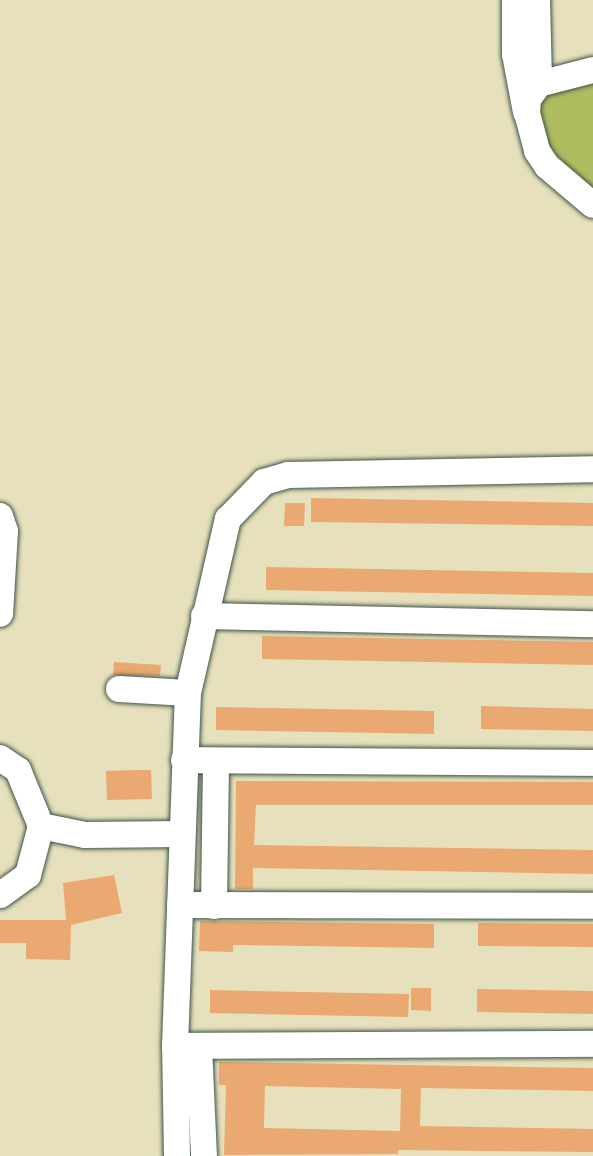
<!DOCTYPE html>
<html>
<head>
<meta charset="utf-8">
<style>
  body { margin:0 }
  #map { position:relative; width:593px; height:1156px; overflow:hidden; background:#e7e0bc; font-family:"Patrick Hand",sans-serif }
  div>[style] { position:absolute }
  .green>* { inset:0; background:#afbd60 }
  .building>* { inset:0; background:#eaa970 }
  .roads { filter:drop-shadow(0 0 2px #3d5548) drop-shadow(0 0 2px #3d5548) }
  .minor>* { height:26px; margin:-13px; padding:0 13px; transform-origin:13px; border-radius:13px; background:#fff }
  span { translate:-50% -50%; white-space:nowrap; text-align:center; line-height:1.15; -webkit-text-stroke:5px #fbf7ec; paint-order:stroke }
</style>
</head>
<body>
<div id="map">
  <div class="green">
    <i style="clip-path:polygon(593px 70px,593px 205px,547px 166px,531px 92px)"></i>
  </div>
  <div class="building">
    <i style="clip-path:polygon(311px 498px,593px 503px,593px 526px,311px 522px)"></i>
    <i style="clip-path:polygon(285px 503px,305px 503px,304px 526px,284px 526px)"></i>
    <i style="clip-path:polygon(266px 567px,593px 573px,593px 596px,266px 590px)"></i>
    <i style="clip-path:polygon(262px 636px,593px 642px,593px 665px,262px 659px)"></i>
    <i style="clip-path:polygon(114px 662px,161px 665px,160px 676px,113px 675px)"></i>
    <i style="clip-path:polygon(481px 706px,593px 709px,593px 731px,481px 729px)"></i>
    <i style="clip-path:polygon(216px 707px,434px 711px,434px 734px,216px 730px)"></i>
    <i style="clip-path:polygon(137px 770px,151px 770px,152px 799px,107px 800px,106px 771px)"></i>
    <i style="clip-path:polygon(236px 781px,593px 782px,593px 805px,256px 805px,254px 845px,593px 850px,593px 874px,253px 868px,253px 889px,235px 889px)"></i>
    <i style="clip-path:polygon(114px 875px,122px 913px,71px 925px,70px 960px,26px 959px,26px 943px,0 943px,0 920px,66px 920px,63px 883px)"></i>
    <i style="clip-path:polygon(200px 921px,434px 924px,434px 948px,233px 945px,233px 952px,199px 951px)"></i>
    <i style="clip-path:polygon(478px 923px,593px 924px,593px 947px,478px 946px)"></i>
    <i style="clip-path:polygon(411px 988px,431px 988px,431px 1011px,411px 1010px)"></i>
    <i style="clip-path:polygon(477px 989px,593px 991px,593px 1014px,477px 1012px)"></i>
    <i style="clip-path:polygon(210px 990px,409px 994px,408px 1017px,210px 1013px)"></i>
    <i style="clip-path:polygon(evenodd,219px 1062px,593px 1068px,593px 1091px,421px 1088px,420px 1126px,593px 1129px,593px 1152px,398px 1150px,398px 1154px,224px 1155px,226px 1085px,219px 1085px,219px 1062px,265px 1086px,401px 1089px,400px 1131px,264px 1128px,265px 1086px)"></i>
  </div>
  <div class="roads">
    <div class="minor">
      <i style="left:515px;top:0;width:54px;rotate:90deg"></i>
      <i style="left:515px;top:54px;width:59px;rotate:79.3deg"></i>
      <i style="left:537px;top:0;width:84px;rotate:88.6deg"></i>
      <i style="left:593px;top:70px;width:56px;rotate:165.5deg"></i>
      <i style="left:539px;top:84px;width:19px;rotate:126deg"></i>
      <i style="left:528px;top:99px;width:14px;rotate:94deg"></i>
      <i style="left:527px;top:113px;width:39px;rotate:75deg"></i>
      <i style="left:537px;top:151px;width:18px;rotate:56deg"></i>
      <i style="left:547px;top:166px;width:60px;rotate:40.3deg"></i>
      <i style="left:0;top:516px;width:16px;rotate:72deg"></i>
      <i style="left:5px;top:531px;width:83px;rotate:93.4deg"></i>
      <i style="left:204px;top:616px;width:389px;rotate:1.2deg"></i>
      <i style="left:119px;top:689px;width:69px;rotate:3.3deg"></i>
      <i style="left:0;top:758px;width:22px;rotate:34deg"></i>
      <i style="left:18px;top:770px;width:61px;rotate:67.7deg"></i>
      <i style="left:41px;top:826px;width:51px;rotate:104.9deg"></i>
      <i style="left:28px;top:875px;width:34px;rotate:144deg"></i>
      <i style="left:184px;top:760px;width:409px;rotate:0.4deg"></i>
      <i style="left:41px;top:826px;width:45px;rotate:11.6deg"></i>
      <i style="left:85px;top:835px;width:96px;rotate:-0.6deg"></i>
      <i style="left:180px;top:905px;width:413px;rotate:0.1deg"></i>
      <i style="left:214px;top:906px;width:143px;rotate:-89.2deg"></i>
      <i style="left:175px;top:1046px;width:418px;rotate:-0.3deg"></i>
      <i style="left:199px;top:1047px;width:109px;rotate:87.4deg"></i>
      <i style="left:177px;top:1156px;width:110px;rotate:-91deg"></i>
      <i style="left:175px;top:1046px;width:353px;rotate:-87.9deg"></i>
      <i style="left:188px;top:693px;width:179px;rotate:-77.1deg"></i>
      <i style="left:228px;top:519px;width:52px;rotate:-45.8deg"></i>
      <i style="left:264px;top:482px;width:25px;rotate:-16deg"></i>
      <i style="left:288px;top:475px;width:305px;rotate:-1.1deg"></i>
    </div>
  </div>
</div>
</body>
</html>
